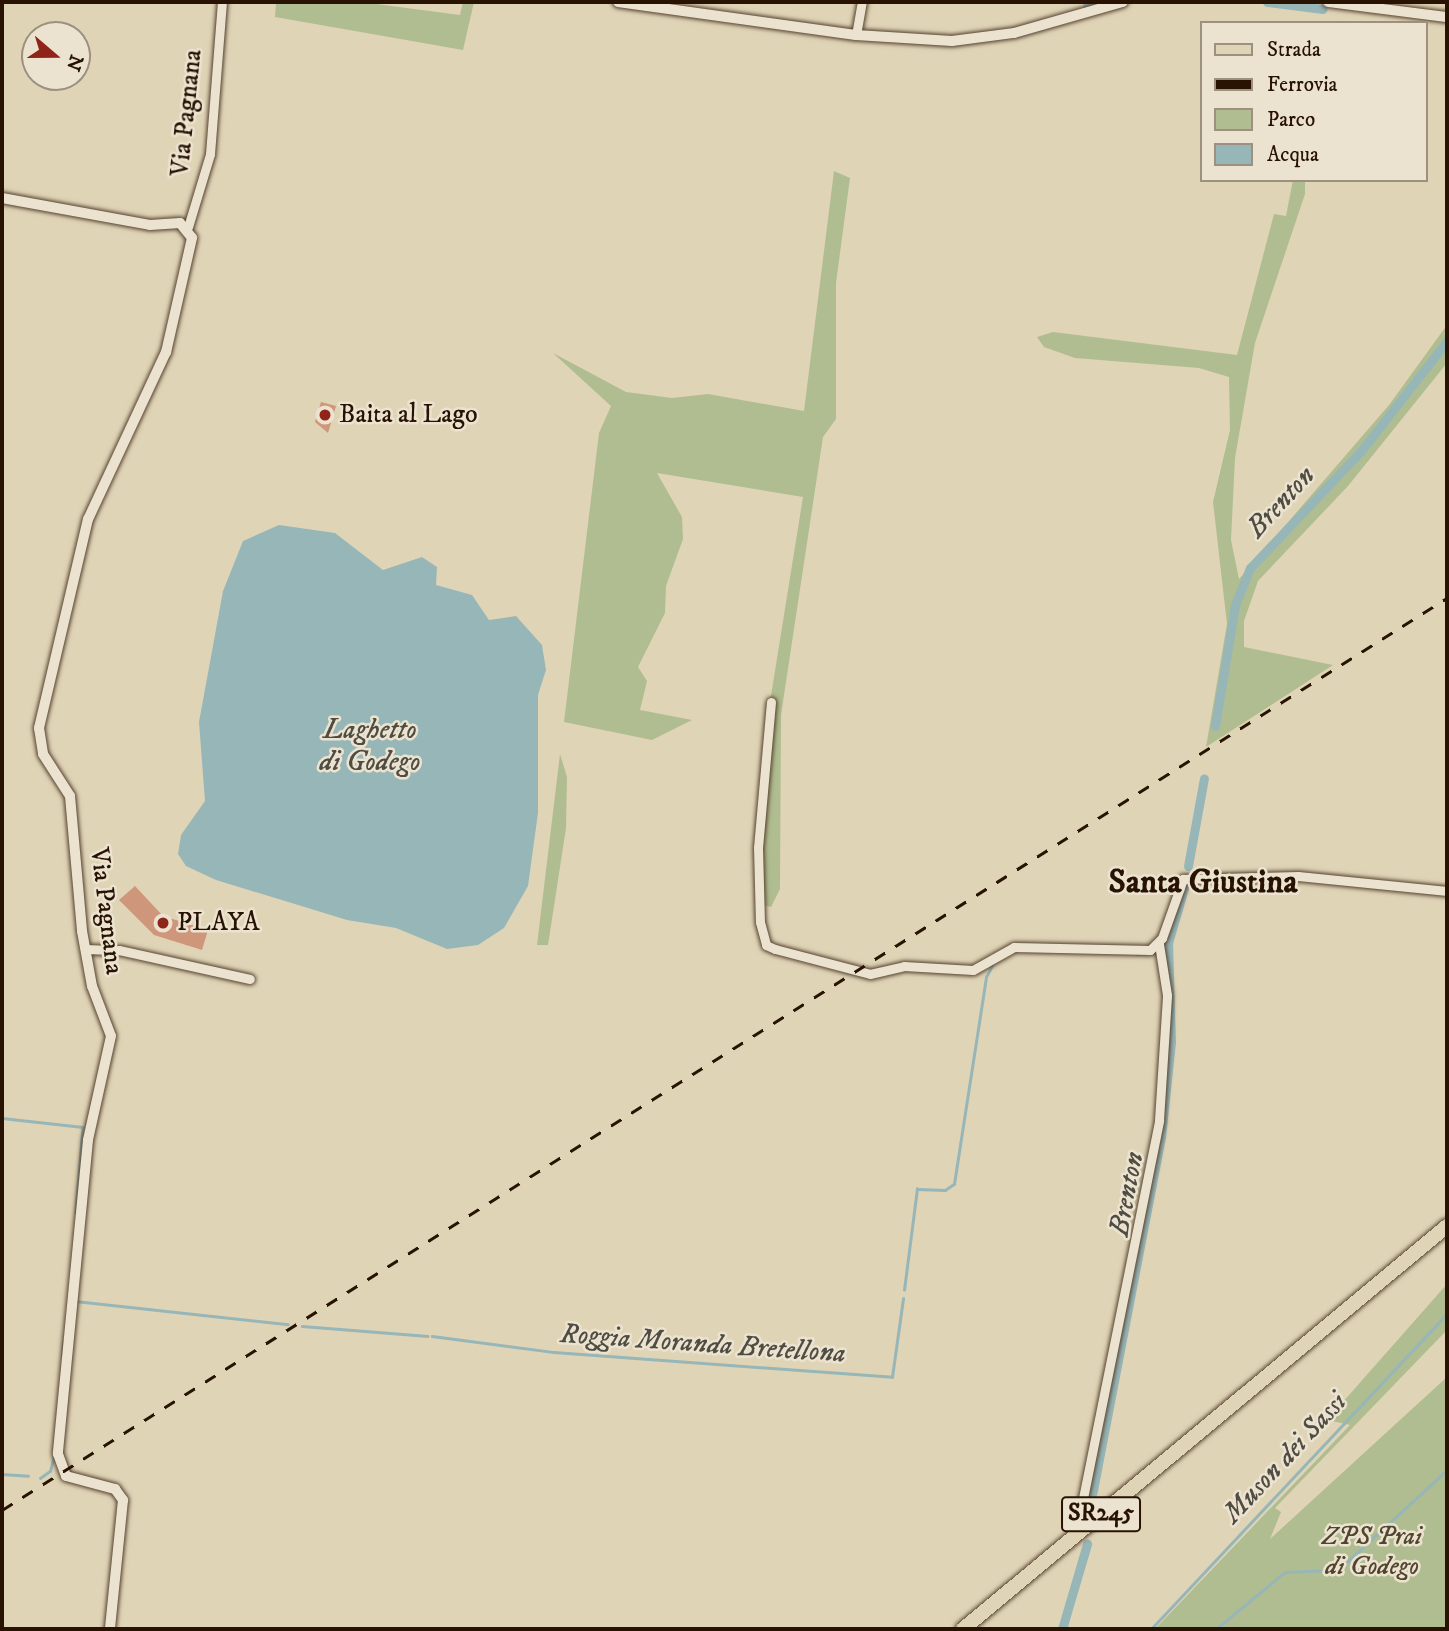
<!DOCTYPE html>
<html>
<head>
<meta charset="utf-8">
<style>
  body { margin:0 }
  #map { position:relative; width:1449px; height:1631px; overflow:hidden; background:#e0d4b7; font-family:"IM FELL DW Pica",serif }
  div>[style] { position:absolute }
  .green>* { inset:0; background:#b0bd90 }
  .water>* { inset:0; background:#97b6b8 }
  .stream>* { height:2.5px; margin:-1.25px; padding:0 1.25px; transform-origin:1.25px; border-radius:1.25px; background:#97b6b8 }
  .canal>* { height:9px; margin:-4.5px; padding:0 4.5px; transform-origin:4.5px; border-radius:4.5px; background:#97b6b8 }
  .building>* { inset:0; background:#ce977b }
  .roads { filter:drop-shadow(0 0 2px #56432f) drop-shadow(0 0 2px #56432f) }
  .minor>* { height:9px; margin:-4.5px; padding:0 4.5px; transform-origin:4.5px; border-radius:4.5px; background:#ebe3d0 }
  .tertiary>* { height:10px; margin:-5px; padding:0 5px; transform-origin:5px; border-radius:5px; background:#ebe3d0 }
  .primary>* { height:14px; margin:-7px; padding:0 7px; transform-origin:7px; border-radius:7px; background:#e0d4b7 }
  .rail>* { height:2.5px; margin-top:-1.25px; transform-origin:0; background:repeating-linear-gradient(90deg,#281302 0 12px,transparent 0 24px) }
  .dots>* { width:19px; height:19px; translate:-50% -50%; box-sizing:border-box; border:4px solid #ebe3d0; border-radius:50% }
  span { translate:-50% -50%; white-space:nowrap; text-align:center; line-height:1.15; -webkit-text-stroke:5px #ebe3d0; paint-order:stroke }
  .shield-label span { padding:2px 5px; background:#ebe3d0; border:2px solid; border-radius:5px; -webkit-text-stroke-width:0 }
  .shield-label { font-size:24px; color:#281302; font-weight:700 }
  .street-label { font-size:26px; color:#281302 }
  .poi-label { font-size:26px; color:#281302 }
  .left { translate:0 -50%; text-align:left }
  .park-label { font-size:26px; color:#51462d; font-style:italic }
  .water-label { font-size:28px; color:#4f4c42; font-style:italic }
  .district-label { font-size:33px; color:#281302; font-weight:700 }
  .frame { position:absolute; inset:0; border:4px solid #281302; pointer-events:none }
  .legend { position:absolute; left:1200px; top:21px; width:228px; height:161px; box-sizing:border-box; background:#ebe3d0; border:2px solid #9d907e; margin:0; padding:9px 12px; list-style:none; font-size:21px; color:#281302 }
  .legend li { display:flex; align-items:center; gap:14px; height:35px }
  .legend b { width:35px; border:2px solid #9d907e }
  .north { position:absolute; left:21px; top:21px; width:70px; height:70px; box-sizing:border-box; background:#ebe3d0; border:2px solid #9d907e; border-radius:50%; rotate:110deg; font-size:19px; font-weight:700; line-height:28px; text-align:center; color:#281302 }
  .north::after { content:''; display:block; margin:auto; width:24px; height:32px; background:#8f2418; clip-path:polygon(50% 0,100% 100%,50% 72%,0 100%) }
</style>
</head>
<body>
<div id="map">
  <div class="green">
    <i style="clip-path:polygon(276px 2px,361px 2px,460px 15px,463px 2px,474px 2px,463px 50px,275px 17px)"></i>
    <i style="clip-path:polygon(834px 171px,850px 178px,836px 283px,836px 419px,823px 437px,781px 715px,780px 889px,771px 907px,759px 904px,767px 794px,760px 772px,776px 703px,770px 702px,803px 497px,657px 473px,682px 517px,683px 539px,666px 586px,665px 613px,638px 667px,647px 681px,640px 710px,692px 720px,652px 740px,564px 722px,599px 433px,611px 406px,553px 353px,626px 392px,672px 398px,708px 394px,804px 411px)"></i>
    <i style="clip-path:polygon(1293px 180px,1305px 180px,1305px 194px,1255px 343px,1235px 458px,1231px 540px,1239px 579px,1389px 405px,1447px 325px,1447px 363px,1348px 486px,1258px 581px,1244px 621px,1244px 647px,1333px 665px,1206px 747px,1227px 624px,1213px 502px,1230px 430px,1229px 377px,1199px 368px,1075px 358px,1044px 347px,1037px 337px,1053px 332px,1237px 355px,1274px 214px,1286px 216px)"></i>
    <i style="clip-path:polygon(560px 754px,567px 777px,566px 828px,548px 945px,537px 945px)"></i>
    <i style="clip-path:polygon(1447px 1284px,1447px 1330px,1275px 1508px,1281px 1512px,1270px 1539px,1447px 1377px,1447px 1629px,1155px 1629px,1350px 1425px,1327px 1420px)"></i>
  </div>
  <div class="water">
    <i style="clip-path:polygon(279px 525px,335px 533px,383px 570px,422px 557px,437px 567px,436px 585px,472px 595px,489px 620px,516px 616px,542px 645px,546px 670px,538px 695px,538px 813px,528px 886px,504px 928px,478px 945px,447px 949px,396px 928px,347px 920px,216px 880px,186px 866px,178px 854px,181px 835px,205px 801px,199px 722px,223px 591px,243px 541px)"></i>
  </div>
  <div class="stream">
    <i style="left:1137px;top:954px;width:21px;rotate:-8deg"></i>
    <i style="left:2px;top:1118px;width:81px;rotate:6.3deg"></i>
    <i style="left:83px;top:1127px;width:86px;rotate:94.7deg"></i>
    <i style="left:904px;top:1290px;width:102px;rotate:-82.7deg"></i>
    <i style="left:917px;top:1189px;width:28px;rotate:2deg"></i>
    <i style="left:945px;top:1190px;width:11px;rotate:-34deg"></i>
    <i style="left:954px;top:1184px;width:209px;rotate:-81.2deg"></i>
    <i style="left:986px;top:977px;width:17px;rotate:-62deg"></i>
    <i style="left:75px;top:1301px;width:214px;rotate:6.2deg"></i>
    <i style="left:302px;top:1326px;width:126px;rotate:4.5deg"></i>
    <i style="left:432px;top:1336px;width:123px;rotate:7.5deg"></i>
    <i style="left:554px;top:1352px;width:339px;rotate:4.2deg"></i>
    <i style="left:892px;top:1377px;width:79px;rotate:-82deg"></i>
    <i style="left:62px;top:1356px;width:14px;rotate:-86deg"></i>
    <i style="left:2px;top:1474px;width:26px;rotate:4deg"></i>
    <i style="left:40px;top:1478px;width:12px;rotate:-35deg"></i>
    <i style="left:50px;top:1471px;width:16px;rotate:-75deg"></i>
    <i style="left:1151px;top:1629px;width:432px;rotate:-46.8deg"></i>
    <i style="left:1216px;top:1629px;width:89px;rotate:-39.6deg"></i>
    <i style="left:1285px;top:1572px;width:47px;rotate:-2.4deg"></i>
    <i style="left:1332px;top:1570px;width:20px;rotate:-30deg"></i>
    <i style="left:1349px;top:1560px;width:133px;rotate:-42.6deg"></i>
  </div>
  <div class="canal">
    <i style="left:1267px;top:2px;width:56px;rotate:7.1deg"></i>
    <i style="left:1087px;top:7px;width:5px;rotate:-68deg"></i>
    <i style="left:1215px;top:726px;width:123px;rotate:-80.6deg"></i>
    <i style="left:1235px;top:605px;width:40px;rotate:-68deg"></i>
    <i style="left:1250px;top:568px;width:161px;rotate:-46.5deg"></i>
    <i style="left:1361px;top:451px;width:140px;rotate:-52deg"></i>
    <i style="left:1188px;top:866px;width:89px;rotate:-79.7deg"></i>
    <i style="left:1089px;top:1511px;width:381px;rotate:-79.1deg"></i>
    <i style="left:1161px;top:1137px;width:96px;rotate:-84deg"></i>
    <i style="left:1171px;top:1042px;width:99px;rotate:-91.7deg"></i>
    <i style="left:1168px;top:943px;width:60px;rotate:-73.7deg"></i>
    <i style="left:1062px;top:1629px;width:89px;rotate:-73.6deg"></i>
  </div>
  <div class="building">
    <i style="clip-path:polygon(321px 402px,336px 406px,328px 433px,315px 422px)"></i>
    <i style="clip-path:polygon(135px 886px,163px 916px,208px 930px,202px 950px,154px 935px,119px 900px)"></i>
  </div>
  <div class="roads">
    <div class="minor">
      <i style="left:856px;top:35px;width:34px;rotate:-80deg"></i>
      <i style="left:188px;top:227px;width:76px;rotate:-73.2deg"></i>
      <i style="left:210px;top:154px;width:152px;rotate:-85.5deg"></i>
      <i style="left:771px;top:702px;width:146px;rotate:95.1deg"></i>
      <i style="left:758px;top:847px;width:75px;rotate:88.5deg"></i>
      <i style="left:760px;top:922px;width:24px;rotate:75deg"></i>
      <i style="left:766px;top:945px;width:10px;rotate:24deg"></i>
      <i style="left:775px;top:949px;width:98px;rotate:14.7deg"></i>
      <i style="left:870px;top:974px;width:35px;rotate:-13deg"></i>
      <i style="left:904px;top:966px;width:69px;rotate:3.3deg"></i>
      <i style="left:973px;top:970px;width:47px;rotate:-29.3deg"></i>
      <i style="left:1014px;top:947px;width:136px;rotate:1.3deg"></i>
      <i style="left:1150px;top:950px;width:17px;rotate:-45deg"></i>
      <i style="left:1162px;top:938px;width:63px;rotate:-70.4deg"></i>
      <i style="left:1183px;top:879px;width:115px;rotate:-1.5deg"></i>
      <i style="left:1298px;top:876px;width:150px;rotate:5.7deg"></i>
      <i style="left:85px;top:949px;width:34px;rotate:2deg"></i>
      <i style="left:119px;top:950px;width:134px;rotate:12.5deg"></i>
      <i style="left:1082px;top:1530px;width:8px;rotate:-120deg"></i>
      <i style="left:1078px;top:1523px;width:411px;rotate:-78.6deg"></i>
      <i style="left:1159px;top:1120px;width:125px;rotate:-86.3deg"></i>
      <i style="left:1167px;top:995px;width:52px;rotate:-98.9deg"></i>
    </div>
    <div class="tertiary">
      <i style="left:618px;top:2px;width:240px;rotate:7.9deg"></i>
      <i style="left:856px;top:35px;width:96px;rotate:3.6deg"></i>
      <i style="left:952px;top:41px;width:63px;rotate:-7.4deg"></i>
      <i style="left:1014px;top:33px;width:113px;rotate:-15.9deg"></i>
      <i style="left:1328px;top:2px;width:120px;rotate:7.2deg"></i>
      <i style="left:2px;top:198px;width:150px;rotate:10.3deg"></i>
      <i style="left:150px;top:225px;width:30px;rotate:-4deg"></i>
      <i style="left:180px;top:223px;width:19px;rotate:51deg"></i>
      <i style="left:192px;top:238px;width:117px;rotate:102.8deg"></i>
      <i style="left:166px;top:352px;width:184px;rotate:115deg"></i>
      <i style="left:88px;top:519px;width:215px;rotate:103.2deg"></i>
      <i style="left:39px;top:728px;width:26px;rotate:81deg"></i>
      <i style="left:43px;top:754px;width:50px;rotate:57.3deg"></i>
      <i style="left:70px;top:796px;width:136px;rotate:84.9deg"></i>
      <i style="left:82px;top:931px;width:56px;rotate:79.7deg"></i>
      <i style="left:92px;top:986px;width:53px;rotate:69.2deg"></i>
      <i style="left:111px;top:1036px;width:107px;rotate:102.5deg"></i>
      <i style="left:88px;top:1140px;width:315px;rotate:95.5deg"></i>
      <i style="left:58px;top:1454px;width:23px;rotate:70deg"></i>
      <i style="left:66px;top:1476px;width:51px;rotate:14.9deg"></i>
      <i style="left:115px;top:1489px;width:14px;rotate:54deg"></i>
      <i style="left:123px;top:1500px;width:130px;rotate:95.8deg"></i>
    </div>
    <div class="primary">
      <i style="left:963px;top:1629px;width:630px;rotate:-39.78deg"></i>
    </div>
  </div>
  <div class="rail">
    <i style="left:2px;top:1510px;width:1709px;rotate:-32.26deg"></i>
  </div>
  <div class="dots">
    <i style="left:325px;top:415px;background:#8f2418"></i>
    <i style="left:163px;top:923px;background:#8f2418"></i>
  </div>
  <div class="shield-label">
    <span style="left:1101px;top:1514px">SR245</span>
  </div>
  <div class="street-label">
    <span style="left:187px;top:113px;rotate:-84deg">Via Pagnana</span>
    <span style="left:106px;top:911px;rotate:83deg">Via Pagnana</span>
  </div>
  <div class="poi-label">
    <span class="left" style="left:339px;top:415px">Baita al Lago</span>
    <span class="left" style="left:177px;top:923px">PLAYA</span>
  </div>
  <div class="park-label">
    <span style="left:1372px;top:1552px">ZPS Prai<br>di Godego</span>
  </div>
  <div class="water-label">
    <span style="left:1281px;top:502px;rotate:-47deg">Brenton</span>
    <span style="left:370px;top:746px">Laghetto<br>di Godego</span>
    <span style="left:1127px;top:1194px;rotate:-79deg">Brenton</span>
    <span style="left:703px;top:1344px;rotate:4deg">Roggia Moranda Bretellona</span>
    <span style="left:1285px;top:1458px;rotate:-47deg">Muson dei Sassi</span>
  </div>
  <div class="district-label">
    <span style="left:1203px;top:883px">Santa Giustina</span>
  </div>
  <div class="frame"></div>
  <ul class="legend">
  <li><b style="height:9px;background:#e0d4b7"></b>Strada</li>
  <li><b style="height:9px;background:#281302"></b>Ferrovia</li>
  <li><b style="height:19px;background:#b0bd90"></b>Parco</li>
  <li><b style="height:19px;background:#97b6b8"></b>Acqua</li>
  </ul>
  <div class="north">N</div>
</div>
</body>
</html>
